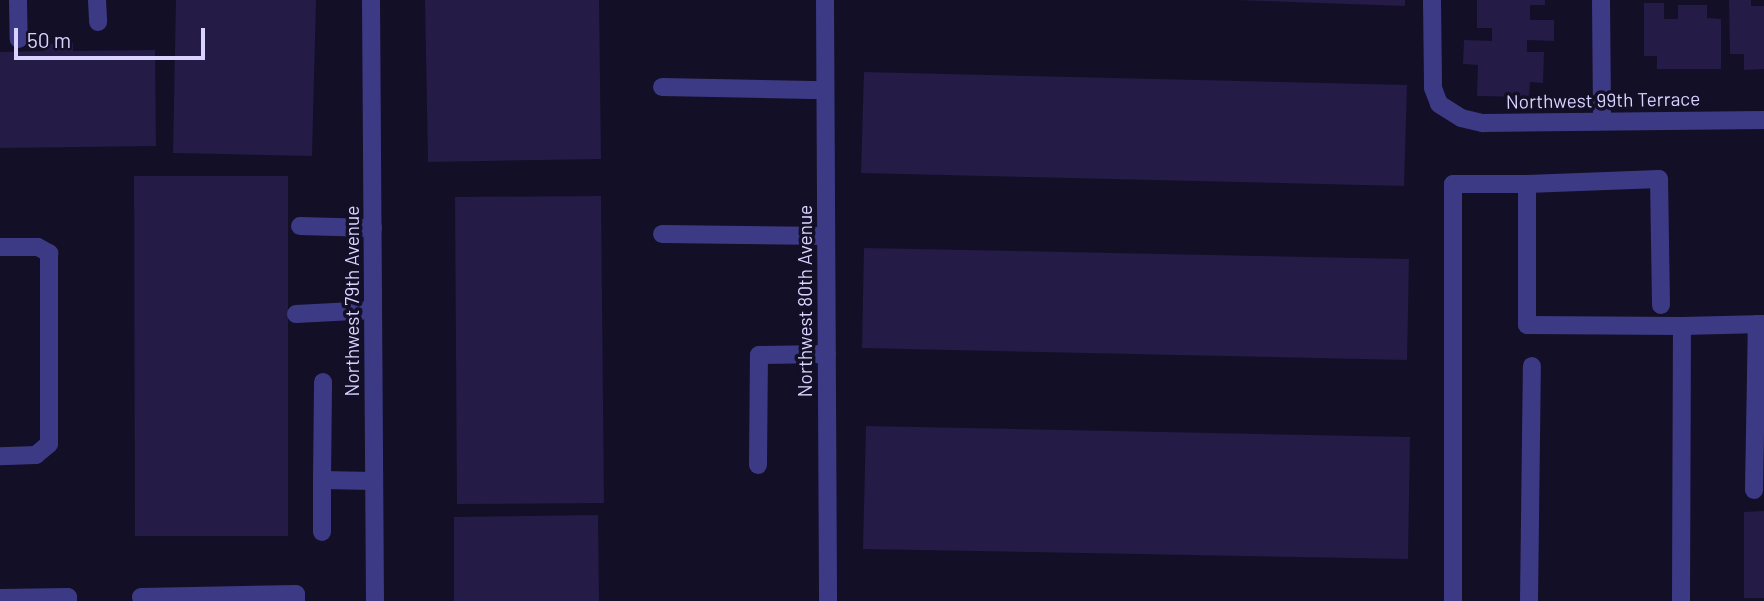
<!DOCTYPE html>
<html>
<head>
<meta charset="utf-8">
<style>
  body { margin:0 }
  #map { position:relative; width:1764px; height:601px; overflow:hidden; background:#130f26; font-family:Barlow,sans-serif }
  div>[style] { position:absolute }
  .building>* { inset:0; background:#241b47 }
  .minor>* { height:18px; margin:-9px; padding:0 9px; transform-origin:9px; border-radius:9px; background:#3d3a85 }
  span { translate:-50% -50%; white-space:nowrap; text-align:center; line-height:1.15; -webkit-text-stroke:7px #130f26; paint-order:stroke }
  .street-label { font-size:19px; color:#d9d4ff }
  .scale { position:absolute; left:14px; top:28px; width:191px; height:32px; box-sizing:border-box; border:4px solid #d9d4ff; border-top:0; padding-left:9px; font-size:21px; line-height:24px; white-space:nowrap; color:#d9d4ff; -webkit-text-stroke:5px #130f26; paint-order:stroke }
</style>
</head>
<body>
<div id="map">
  <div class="building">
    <i style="clip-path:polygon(176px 0,316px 0,312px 156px,173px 153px)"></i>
    <i style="clip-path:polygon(425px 0,599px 0,601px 159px,428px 162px)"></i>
    <i style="clip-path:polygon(1236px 0,1405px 0,1405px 6px)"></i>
    <i style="clip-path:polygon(1477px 0,1545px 0,1545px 5px,1530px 5px,1530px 20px,1554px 20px,1554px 41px,1527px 40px,1527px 52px,1544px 52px,1543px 83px,1530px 82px,1529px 97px,1477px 96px,1478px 65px,1463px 64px,1464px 40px,1492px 41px,1492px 28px,1477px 28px)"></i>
    <i style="clip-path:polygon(1729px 0,1751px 0,1751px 6px,1764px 6px,1764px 69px,1744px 70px,1744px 54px,1730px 54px)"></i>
    <i style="clip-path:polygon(1644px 3px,1664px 3px,1664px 19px,1678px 19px,1678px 5px,1707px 5px,1707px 18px,1721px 19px,1721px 69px,1657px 69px,1657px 56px,1644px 56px)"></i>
    <i style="clip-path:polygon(73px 43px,73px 51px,155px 50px,156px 146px,0 148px,0 52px,44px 51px,44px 44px)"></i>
    <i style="clip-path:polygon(864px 72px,1407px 85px,1404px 186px,861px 173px)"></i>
    <i style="clip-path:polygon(134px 176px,288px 176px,288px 536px,135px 536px)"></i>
    <i style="clip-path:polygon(601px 196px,604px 503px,457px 504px,455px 197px)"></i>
    <i style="clip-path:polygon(864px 248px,1409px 259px,1407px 360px,862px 348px)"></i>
    <i style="clip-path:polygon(866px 426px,1410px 437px,1408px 559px,863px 549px)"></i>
    <i style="clip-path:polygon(1764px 511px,1764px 598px,1744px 598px,1744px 512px)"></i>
    <i style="clip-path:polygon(598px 515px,599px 601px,454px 601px,454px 517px)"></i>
  </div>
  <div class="minor">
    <i style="left:18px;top:0;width:39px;rotate:89deg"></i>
    <i style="left:97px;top:0;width:22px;rotate:87deg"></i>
    <i style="left:371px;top:0;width:601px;rotate:89.62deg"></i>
    <i style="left:825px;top:0;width:601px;rotate:89.71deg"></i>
    <i style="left:1432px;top:0;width:88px;rotate:89.3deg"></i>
    <i style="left:1433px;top:88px;width:17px;rotate:69deg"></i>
    <i style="left:1439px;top:104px;width:26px;rotate:32deg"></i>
    <i style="left:1461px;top:118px;width:23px;rotate:13deg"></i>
    <i style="left:1483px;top:123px;width:281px;rotate:-0.6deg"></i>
    <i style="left:1601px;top:0;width:120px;rotate:89.5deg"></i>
    <i style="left:662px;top:87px;width:163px;rotate:1.1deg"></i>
    <i style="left:300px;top:226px;width:73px;rotate:1.6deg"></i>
    <i style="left:662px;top:234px;width:164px;rotate:0.7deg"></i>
    <i style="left:0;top:247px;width:38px"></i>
    <i style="left:38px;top:247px;width:13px;rotate:29deg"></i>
    <i style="left:49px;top:253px;width:191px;rotate:90deg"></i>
    <i style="left:49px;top:444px;width:17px;rotate:140deg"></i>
    <i style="left:36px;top:455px;width:36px;rotate:178deg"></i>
    <i style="left:1661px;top:305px;width:126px;rotate:-90.9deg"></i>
    <i style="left:1659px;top:179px;width:132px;rotate:177.8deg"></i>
    <i style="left:1527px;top:184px;width:141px;rotate:90deg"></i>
    <i style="left:1527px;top:325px;width:155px;rotate:0.4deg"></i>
    <i style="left:296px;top:314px;width:77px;rotate:-3deg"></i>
    <i style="left:758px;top:465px;width:110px;rotate:-89.5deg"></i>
    <i style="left:759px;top:355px;width:68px;rotate:-0.8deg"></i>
    <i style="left:322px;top:480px;width:98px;rotate:-89.4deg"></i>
    <i style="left:1754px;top:490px;width:166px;rotate:-89deg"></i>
    <i style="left:322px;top:532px;width:52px;rotate:-90deg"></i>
    <i style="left:322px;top:480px;width:52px;rotate:1.1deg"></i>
    <i style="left:141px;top:597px;width:155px;rotate:-1.1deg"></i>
    <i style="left:296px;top:594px;width:7px;rotate:90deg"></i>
    <i style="left:0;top:598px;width:68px;rotate:-0.8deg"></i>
    <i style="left:68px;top:597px;width:4px;rotate:90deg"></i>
    <i style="left:1453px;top:601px;width:417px;rotate:-90deg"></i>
    <i style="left:1453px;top:184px;width:74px"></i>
    <i style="left:1529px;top:601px;width:235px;rotate:-89.3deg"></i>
    <i style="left:1681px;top:601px;width:275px;rotate:-89.8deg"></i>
    <i style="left:1682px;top:326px;width:82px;rotate:-1.4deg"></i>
  </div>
  <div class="street-label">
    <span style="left:1603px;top:100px;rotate:-1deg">Northwest 99th Terrace</span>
    <span style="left:352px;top:301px;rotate:-90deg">Northwest 79th Avenue</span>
    <span style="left:805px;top:301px;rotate:-90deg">Northwest 80th Avenue</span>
  </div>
  <div class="scale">50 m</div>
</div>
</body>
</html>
